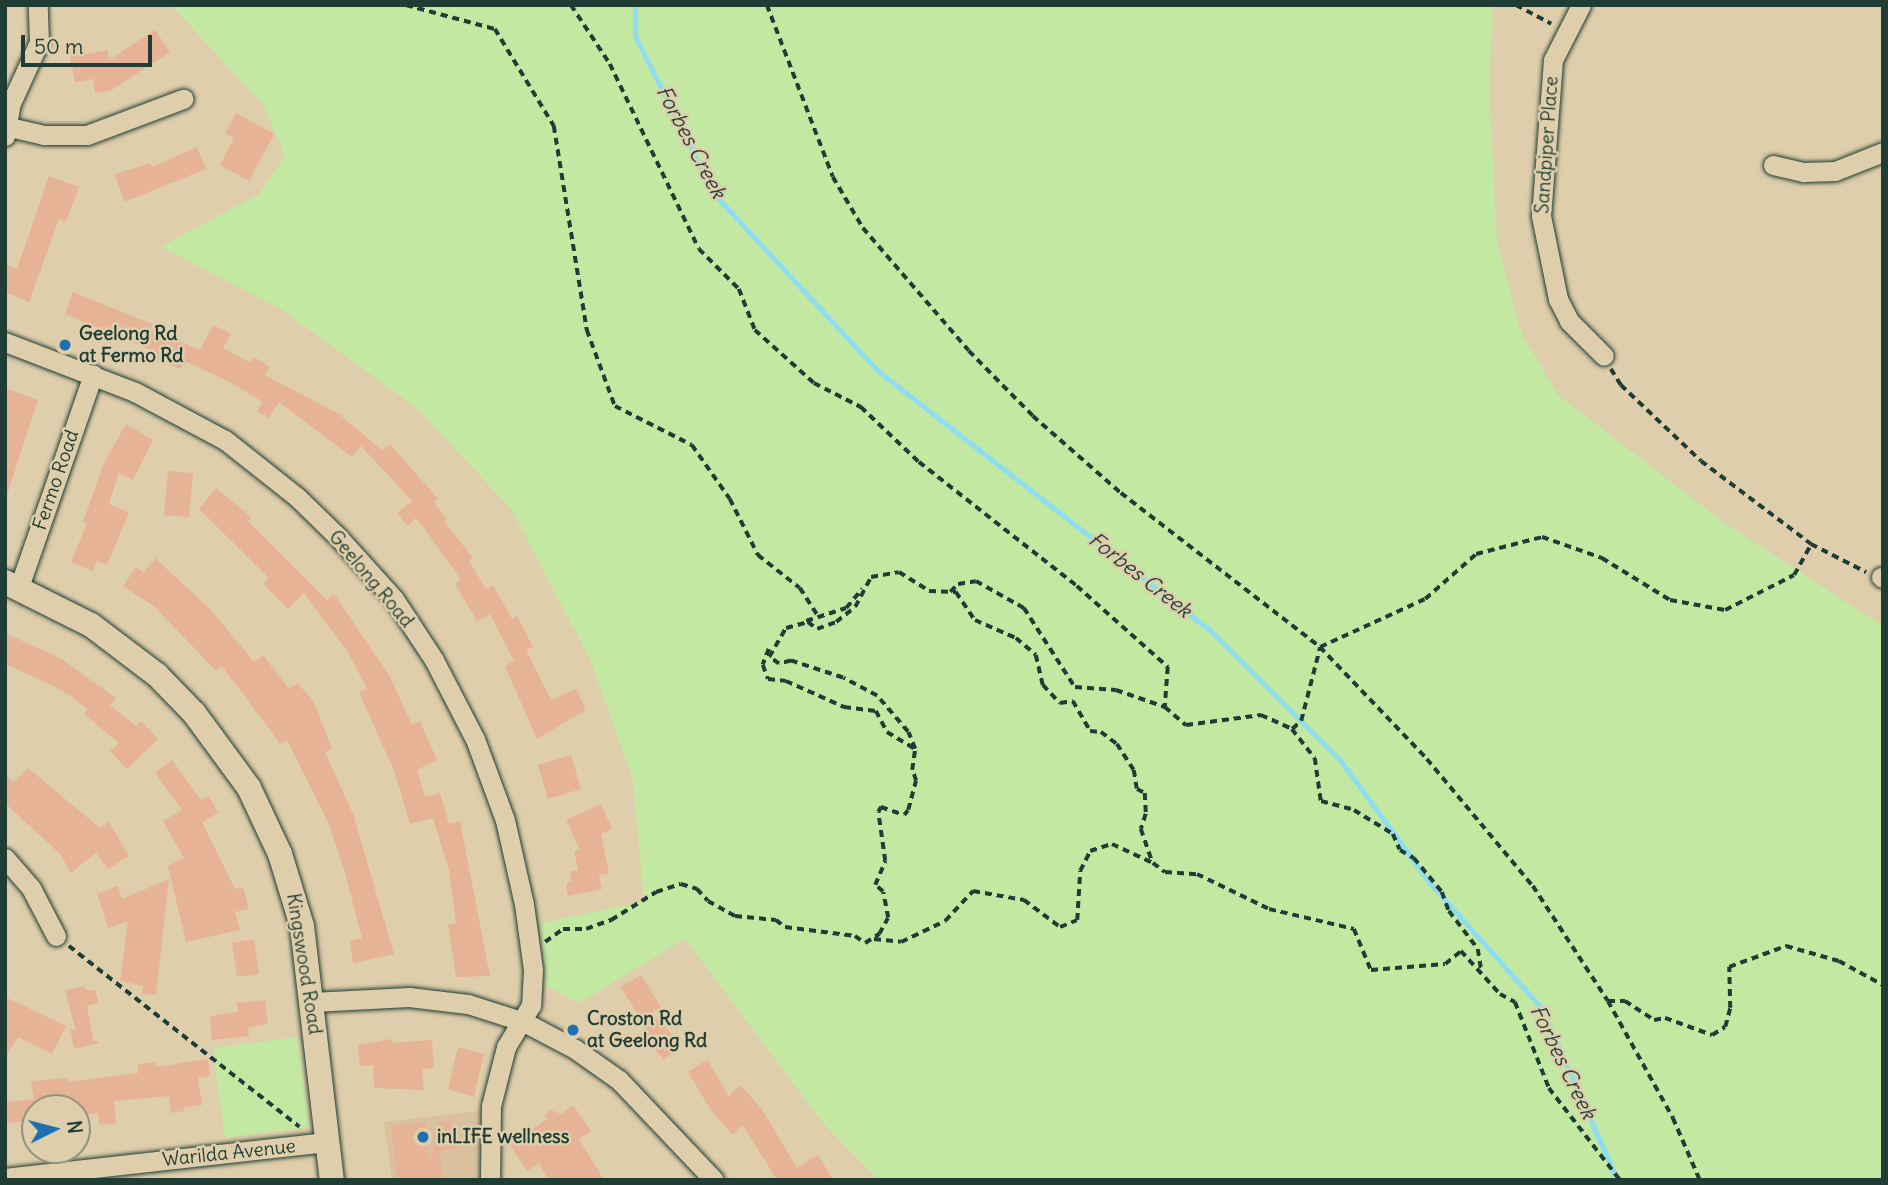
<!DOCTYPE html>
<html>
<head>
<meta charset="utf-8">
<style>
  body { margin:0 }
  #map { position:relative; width:1888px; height:1185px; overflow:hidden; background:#dfceab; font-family:Delius,sans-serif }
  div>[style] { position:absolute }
  .built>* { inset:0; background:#d9c1a0 }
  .green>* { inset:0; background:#c3e8a2 }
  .stream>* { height:5px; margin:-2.5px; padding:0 2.5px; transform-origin:2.5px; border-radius:2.5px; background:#90dcf0 }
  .building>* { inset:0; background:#e6b397 }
  .path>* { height:3.5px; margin-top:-1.75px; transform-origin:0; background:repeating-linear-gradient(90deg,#1f3d34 0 7px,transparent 0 12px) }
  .roads { filter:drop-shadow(0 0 2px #1f3d34) drop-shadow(0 0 2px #1f3d34) }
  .minor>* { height:19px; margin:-9.5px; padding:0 9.5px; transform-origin:9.5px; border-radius:9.5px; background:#dfceab }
  .tertiary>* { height:24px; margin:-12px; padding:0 12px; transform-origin:12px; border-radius:12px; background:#dfceab }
  .dots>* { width:19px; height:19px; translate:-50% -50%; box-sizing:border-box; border:4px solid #dfceab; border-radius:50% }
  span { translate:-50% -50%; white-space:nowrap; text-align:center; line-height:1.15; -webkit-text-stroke:5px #dfceab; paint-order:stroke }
  .street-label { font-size:19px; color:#1f3d34 }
  .poi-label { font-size:19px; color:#1f3d34; font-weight:700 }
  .left { translate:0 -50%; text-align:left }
  .water-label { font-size:21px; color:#25453d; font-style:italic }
  .frame { position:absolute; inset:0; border:7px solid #1f3d34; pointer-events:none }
  .north { position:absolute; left:21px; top:1094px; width:70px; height:70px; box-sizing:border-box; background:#dfceab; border:2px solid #92947b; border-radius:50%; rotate:84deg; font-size:19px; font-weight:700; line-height:28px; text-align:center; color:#1f3d34 }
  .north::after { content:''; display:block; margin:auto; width:24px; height:32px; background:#1f6fb2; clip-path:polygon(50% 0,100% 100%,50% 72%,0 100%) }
  .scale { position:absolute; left:21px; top:35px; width:131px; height:32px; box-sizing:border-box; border:4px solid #1f3d34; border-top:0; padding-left:9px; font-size:21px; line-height:24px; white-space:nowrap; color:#1f3d34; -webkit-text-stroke:5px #dfceab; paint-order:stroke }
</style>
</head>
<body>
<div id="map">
  <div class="built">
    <i style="clip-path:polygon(481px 1111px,480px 1180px,392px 1180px,384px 1122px)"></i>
  </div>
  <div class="green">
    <i style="clip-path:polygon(171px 5px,1493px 5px,1489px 86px,1497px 241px,1521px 332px,1558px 395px,1723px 522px,1883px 626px,1883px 1180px,879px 1180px,822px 1122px,685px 939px,579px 1003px,546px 986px,541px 923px,644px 901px,633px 780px,591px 661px,511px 509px,418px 409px,281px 309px,161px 247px,259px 194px,285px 156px,264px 106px)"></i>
    <i style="clip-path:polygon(298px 1037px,309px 1127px,225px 1138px,213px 1048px)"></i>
  </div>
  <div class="stream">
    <i style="left:635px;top:5px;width:31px;rotate:90deg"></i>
    <i style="left:635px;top:36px;width:177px;rotate:63.4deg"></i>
    <i style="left:714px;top:194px;width:241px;rotate:47.2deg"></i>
    <i style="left:878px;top:371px;width:422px;rotate:38deg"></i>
    <i style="left:1211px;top:631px;width:182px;rotate:45deg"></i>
    <i style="left:1340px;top:760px;width:151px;rotate:53.9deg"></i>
    <i style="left:1429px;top:882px;width:170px;rotate:48.3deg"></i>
    <i style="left:1542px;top:1009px;width:187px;rotate:66.3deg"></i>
  </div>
  <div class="building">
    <i style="clip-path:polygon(155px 30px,170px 52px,110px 91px,95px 93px,93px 79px,75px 82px,70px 57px,107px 50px,109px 60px)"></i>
    <i style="clip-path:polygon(236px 113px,274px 134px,249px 181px,220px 165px,234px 138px,225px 133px)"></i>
    <i style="clip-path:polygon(197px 147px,206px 169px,124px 202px,115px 174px,150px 163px,152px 167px)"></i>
    <i style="clip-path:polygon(49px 176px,79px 187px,66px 222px,59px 219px,29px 302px,5px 292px,5px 264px,17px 269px)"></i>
    <i style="clip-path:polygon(73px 292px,152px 324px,150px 329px,200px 350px,213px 325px,231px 334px,223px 348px,251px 363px,254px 357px,270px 367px,265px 375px,339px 414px,383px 451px,390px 444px,438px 499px,434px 502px,447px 519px,444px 521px,473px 558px,469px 561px,486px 589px,493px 585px,512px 619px,517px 616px,533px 647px,526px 650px,551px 700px,576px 689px,586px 710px,537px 739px,505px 666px,514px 661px,490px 614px,477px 621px,455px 584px,461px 580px,432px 539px,416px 518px,407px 526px,397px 513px,412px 501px,361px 446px,352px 457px,279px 402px,269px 418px,257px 411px,263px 402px,226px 380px,184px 361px,181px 369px,149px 356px,151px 350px,65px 314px)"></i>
    <i style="clip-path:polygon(5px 388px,38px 400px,6px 498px,5px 498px)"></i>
    <i style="clip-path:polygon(126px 424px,153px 440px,133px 480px,119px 473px,109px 504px,129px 513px,107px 565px,97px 561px,93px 571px,71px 562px,87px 524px,83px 522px,104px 463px)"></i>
    <i style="clip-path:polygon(168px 471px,193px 473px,189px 517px,164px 515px)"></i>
    <i style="clip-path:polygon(216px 488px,251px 517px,248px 521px,327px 600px,334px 594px,390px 677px,412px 725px,420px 721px,437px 760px,417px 770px,425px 797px,440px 793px,449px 824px,460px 821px,490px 976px,456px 977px,448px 925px,456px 923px,449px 870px,433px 818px,410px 824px,395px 773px,359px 692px,367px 688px,347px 651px,304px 593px,288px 609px,263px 584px,269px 578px,199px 509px)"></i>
    <i style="clip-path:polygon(155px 558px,212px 611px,254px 662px,263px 655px,289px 689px,298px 683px,314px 703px,332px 749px,325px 752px,353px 814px,394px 954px,353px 963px,350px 941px,362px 938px,345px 873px,329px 824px,287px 740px,281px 745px,222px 666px,216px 671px,155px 607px,123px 586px,136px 567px,144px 573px)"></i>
    <i style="clip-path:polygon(5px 633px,60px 658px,116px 698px,110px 705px,136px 726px,141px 721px,158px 739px,127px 769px,110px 751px,119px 743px,84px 714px,88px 709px,60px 689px,5px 664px)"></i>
    <i style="clip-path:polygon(571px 755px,581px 789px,548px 799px,538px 765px)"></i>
    <i style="clip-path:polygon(172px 760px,201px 800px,209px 796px,218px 813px,202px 822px,235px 889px,243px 887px,249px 909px,235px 912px,240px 930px,186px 942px,168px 866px,184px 858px,163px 821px,182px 810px,155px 773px)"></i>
    <i style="clip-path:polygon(28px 768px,100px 828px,109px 822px,129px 856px,108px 869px,96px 853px,71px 873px,60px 854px,5px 803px,5px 775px,14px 782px)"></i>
    <i style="clip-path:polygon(601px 804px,612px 829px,601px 834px,609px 873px,599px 875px,602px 889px,568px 896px,566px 883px,572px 882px,570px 872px,578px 870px,574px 851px,580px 850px,566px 820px)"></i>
    <i style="clip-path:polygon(169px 879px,156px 995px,142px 994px,143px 986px,120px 981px,128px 921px,108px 928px,97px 894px,118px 886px,122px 899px)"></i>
    <i style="clip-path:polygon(254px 939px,259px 974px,237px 977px,232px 943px)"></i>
    <i style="clip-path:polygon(641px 975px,661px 1007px,652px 1013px,681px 1044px,664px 1060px,640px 1034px,646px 1028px,621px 987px)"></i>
    <i style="clip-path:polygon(84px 986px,86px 990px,95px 990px,99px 1003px,87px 1006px,93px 1040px,100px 1043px,74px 1049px,70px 1028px,76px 1031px,65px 990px)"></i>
    <i style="clip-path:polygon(5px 997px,66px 1026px,52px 1054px,18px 1037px,5px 1058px)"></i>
    <i style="clip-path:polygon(265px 1000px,268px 1024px,248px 1027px,249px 1036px,212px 1040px,210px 1016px,238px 1012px,237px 1003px)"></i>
    <i style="clip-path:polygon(392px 1039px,393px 1043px,432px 1040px,434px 1068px,422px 1069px,424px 1090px,374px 1088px,373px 1065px,360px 1066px,358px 1045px)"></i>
    <i style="clip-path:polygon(458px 1047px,484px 1054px,474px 1097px,448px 1089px)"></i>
    <i style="clip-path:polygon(208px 1059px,210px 1076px,198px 1078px,202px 1105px,184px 1107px,184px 1111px,171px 1113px,169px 1096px,114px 1101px,116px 1123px,99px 1125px,98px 1113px,80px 1115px,79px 1108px,35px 1108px,35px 1121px,5px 1123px,5px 1102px,34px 1099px,31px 1081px,67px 1078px,68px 1082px,138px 1073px,138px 1064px,156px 1062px,156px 1067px)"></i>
    <i style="clip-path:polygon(707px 1060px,729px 1096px,740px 1085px,761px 1108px,797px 1168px,818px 1155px,833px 1180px,777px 1180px,743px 1125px,733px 1135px,712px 1112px,688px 1072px)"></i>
    <i style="clip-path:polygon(573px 1105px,591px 1131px,579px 1139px,604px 1180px,549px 1180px,539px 1163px,527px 1171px,510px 1145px,547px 1119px,544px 1115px,551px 1110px,561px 1114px)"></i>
    <i style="clip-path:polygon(453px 1120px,456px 1149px,440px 1151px,443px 1180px,397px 1180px,391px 1126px,426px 1122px,429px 1163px,440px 1121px)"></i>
  </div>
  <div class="path">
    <i style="left:406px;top:5px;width:92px;rotate:15.1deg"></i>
    <i style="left:495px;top:29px;width:114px;rotate:58.7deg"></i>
    <i style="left:554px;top:126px;width:207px;rotate:80.8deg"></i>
    <i style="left:587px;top:330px;width:81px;rotate:69.8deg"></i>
    <i style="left:615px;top:406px;width:86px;rotate:26.9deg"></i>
    <i style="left:692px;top:445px;width:66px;rotate:54.9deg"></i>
    <i style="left:730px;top:499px;width:63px;rotate:63.4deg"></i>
    <i style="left:758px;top:555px;width:53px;rotate:38.2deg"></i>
    <i style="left:800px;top:588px;width:33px;rotate:57deg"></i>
    <i style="left:571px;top:5px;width:71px;rotate:56.5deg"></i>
    <i style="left:610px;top:64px;width:205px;rotate:64.3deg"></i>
    <i style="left:699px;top:249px;width:57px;rotate:45deg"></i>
    <i style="left:739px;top:289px;width:44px;rotate:68.7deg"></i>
    <i style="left:755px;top:330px;width:79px;rotate:41.9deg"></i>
    <i style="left:814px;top:383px;width:53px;rotate:27.1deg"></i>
    <i style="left:861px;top:407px;width:80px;rotate:43.5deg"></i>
    <i style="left:919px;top:462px;width:201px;rotate:38.1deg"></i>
    <i style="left:1077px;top:586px;width:122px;rotate:41.7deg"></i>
    <i style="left:1168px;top:667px;width:40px;rotate:94.3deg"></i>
    <i style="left:767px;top:5px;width:184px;rotate:69deg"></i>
    <i style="left:833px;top:177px;width:59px;rotate:59.5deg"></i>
    <i style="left:863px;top:228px;width:162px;rotate:49.2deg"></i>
    <i style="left:969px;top:351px;width:91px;rotate:45.4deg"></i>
    <i style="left:1033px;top:416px;width:117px;rotate:41.2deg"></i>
    <i style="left:1121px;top:493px;width:252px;rotate:37.7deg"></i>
    <i style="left:1320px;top:647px;width:155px;rotate:46.3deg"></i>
    <i style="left:1427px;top:759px;width:165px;rotate:50.2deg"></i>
    <i style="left:1533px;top:886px;width:137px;rotate:56.9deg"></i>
    <i style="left:1608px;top:1001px;width:134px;rotate:60.9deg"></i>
    <i style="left:1673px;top:1118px;width:68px;rotate:66.5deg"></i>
    <i style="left:1516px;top:5px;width:40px;rotate:28deg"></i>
    <i style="left:1611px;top:369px;width:19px;rotate:58deg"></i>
    <i style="left:1621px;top:385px;width:110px;rotate:43.5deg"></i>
    <i style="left:1701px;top:461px;width:138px;rotate:37deg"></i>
    <i style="left:1811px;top:544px;width:62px;rotate:27deg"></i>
    <i style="left:950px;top:592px;width:11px;rotate:-45deg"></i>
    <i style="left:958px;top:584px;width:18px;rotate:-9deg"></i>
    <i style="left:976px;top:581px;width:55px;rotate:29.4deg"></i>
    <i style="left:1024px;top:608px;width:94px;rotate:57.2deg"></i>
    <i style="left:1075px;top:687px;width:41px;rotate:4.2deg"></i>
    <i style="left:1116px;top:690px;width:52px;rotate:19.1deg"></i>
    <i style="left:1165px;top:707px;width:28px;rotate:41deg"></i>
    <i style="left:1186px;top:725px;width:76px;rotate:-7.6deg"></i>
    <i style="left:1261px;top:715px;width:34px;rotate:24deg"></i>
    <i style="left:1292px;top:729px;width:37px;rotate:52deg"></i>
    <i style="left:1315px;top:758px;width:43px;rotate:82.1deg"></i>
    <i style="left:1321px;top:801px;width:34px;rotate:15deg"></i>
    <i style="left:1354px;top:810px;width:46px;rotate:31.6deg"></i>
    <i style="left:1393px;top:834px;width:17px;rotate:66deg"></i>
    <i style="left:1400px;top:850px;width:16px;rotate:30deg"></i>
    <i style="left:1414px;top:858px;width:44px;rotate:50.5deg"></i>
    <i style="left:1442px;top:892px;width:20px;rotate:70deg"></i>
    <i style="left:1449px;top:911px;width:48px;rotate:52.7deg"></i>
    <i style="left:1478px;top:949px;width:24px;rotate:81deg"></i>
    <i style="left:806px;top:621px;width:42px;rotate:-18deg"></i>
    <i style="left:846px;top:608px;width:25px;rotate:-50deg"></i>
    <i style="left:769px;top:649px;width:17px;rotate:111deg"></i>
    <i style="left:763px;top:665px;width:15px;rotate:70deg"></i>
    <i style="left:768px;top:679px;width:18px;rotate:6deg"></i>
    <i style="left:786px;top:681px;width:64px;rotate:24.1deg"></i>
    <i style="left:844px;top:707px;width:32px;rotate:7deg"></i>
    <i style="left:876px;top:711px;width:24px;rotate:62deg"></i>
    <i style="left:887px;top:732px;width:33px;rotate:31deg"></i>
    <i style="left:1292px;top:729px;width:12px;rotate:-42deg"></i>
    <i style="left:1301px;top:721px;width:76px;rotate:-75.6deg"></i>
    <i style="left:1320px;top:647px;width:115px;rotate:-24.6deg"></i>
    <i style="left:1425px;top:599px;width:68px;rotate:-41.4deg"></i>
    <i style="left:1476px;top:554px;width:68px;rotate:-14.4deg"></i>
    <i style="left:1542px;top:537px;width:64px;rotate:19.3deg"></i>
    <i style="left:1602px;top:558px;width:80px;rotate:31.7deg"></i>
    <i style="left:1670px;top:600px;width:56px;rotate:10.3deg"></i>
    <i style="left:1725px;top:610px;width:77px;rotate:-26.9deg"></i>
    <i style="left:1794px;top:575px;width:35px;rotate:-61deg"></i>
    <i style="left:874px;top:939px;width:27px;rotate:6deg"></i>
    <i style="left:901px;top:942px;width:49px;rotate:-25.5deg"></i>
    <i style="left:945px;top:921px;width:41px;rotate:-47deg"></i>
    <i style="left:973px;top:891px;width:52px;rotate:10deg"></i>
    <i style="left:1024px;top:900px;width:45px;rotate:36.9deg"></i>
    <i style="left:1060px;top:927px;width:18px;rotate:-22deg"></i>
    <i style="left:1077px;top:920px;width:49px;rotate:-86.5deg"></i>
    <i style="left:1080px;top:871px;width:22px;rotate:-63deg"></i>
    <i style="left:1090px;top:851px;width:23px;rotate:-18deg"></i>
    <i style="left:1112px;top:844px;width:45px;rotate:24.9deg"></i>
    <i style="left:545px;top:942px;width:22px;rotate:-36deg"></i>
    <i style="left:563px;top:929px;width:23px"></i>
    <i style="left:586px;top:929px;width:27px;rotate:-20deg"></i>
    <i style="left:611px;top:920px;width:53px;rotate:-31.9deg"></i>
    <i style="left:656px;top:892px;width:26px;rotate:-18deg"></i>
    <i style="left:681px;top:884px;width:17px;rotate:17deg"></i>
    <i style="left:697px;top:889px;width:16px;rotate:47deg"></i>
    <i style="left:708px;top:901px;width:31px;rotate:29deg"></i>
    <i style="left:735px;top:916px;width:41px;rotate:5.6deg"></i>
    <i style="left:776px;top:920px;width:11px;rotate:38deg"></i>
    <i style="left:785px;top:927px;width:71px;rotate:7.3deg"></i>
    <i style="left:855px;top:936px;width:12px;rotate:35deg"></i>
    <i style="left:865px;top:943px;width:17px;rotate:-33deg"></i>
    <i style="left:879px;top:934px;width:18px;rotate:-61deg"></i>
    <i style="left:888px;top:918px;width:26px;rotate:-101deg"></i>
    <i style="left:883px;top:892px;width:11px;rotate:-139deg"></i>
    <i style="left:875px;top:885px;width:26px;rotate:-67deg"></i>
    <i style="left:885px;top:861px;width:49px;rotate:-98.1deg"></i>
    <i style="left:878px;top:812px;width:6px;rotate:-59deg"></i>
    <i style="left:881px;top:807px;width:24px;rotate:19deg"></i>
    <i style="left:904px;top:815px;width:6px;rotate:-51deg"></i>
    <i style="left:908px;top:810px;width:30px;rotate:-75deg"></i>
    <i style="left:916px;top:781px;width:12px;rotate:-110deg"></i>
    <i style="left:912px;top:770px;width:21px;rotate:-82deg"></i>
    <i style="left:915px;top:749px;width:18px;rotate:-112deg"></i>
    <i style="left:908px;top:732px;width:48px;rotate:-130.7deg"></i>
    <i style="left:877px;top:696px;width:38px;rotate:-152deg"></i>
    <i style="left:843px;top:678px;width:55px;rotate:-161.9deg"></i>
    <i style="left:791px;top:661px;width:12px;rotate:166deg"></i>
    <i style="left:779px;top:664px;width:12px;rotate:-145deg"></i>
    <i style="left:769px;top:657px;width:34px;rotate:-60deg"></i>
    <i style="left:786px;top:628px;width:23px;rotate:-15deg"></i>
    <i style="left:808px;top:622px;width:11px;rotate:38deg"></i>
    <i style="left:817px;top:629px;width:20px;rotate:-20deg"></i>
    <i style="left:836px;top:622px;width:24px;rotate:-38deg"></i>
    <i style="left:855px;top:607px;width:34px;rotate:-62deg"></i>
    <i style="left:871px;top:577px;width:28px;rotate:-10deg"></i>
    <i style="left:899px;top:572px;width:36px;rotate:32deg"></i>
    <i style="left:929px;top:591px;width:27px;rotate:2deg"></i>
    <i style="left:956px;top:592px;width:34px;rotate:56deg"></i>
    <i style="left:975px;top:620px;width:45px;rotate:23.7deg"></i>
    <i style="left:1016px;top:638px;width:26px;rotate:40deg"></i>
    <i style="left:1036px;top:655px;width:31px;rotate:77deg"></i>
    <i style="left:1043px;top:685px;width:25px;rotate:47deg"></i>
    <i style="left:1060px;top:703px;width:13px;rotate:-9deg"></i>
    <i style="left:1073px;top:701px;width:34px;rotate:60deg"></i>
    <i style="left:1090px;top:731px;width:11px;rotate:5deg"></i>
    <i style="left:1101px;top:732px;width:20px;rotate:37deg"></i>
    <i style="left:1117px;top:744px;width:31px;rotate:57deg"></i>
    <i style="left:1134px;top:770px;width:19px;rotate:81deg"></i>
    <i style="left:1137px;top:789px;width:9px;rotate:27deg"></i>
    <i style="left:1145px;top:793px;width:21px;rotate:87deg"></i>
    <i style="left:1146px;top:814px;width:16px;rotate:108deg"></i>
    <i style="left:1141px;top:829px;width:36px;rotate:71deg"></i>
    <i style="left:1153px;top:863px;width:15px;rotate:37deg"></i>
    <i style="left:1165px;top:872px;width:32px;rotate:4deg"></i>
    <i style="left:1197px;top:874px;width:80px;rotate:25.9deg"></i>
    <i style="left:1269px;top:909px;width:87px;rotate:13.2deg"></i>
    <i style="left:1354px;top:929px;width:44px;rotate:67.5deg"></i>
    <i style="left:1371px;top:970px;width:74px;rotate:-4.6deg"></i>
    <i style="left:1445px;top:964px;width:21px;rotate:-39deg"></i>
    <i style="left:1461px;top:951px;width:58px;rotate:47.8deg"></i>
    <i style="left:1500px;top:994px;width:17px;rotate:28deg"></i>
    <i style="left:1515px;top:1002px;width:92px;rotate:68.4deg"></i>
    <i style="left:1549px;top:1088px;width:116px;rotate:52.3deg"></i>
    <i style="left:69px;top:946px;width:293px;rotate:38.1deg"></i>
    <i style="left:1608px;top:1001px;width:17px"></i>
    <i style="left:1625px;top:1001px;width:35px;rotate:33deg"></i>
    <i style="left:1654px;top:1020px;width:11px;rotate:-10deg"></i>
    <i style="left:1665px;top:1018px;width:50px;rotate:19.9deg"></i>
    <i style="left:1712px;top:1035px;width:15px;rotate:-32deg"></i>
    <i style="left:1725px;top:1027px;width:20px;rotate:-75deg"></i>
    <i style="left:1730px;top:1008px;width:41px;rotate:-91.4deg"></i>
    <i style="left:1729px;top:967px;width:61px;rotate:-20.2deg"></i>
    <i style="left:1786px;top:946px;width:55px;rotate:15.8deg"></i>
    <i style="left:1839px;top:961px;width:50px;rotate:28.6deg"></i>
  </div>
  <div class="roads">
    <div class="minor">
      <i style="left:1581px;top:5px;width:62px;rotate:117deg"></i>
      <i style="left:1553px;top:60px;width:156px;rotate:94.4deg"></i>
      <i style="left:1541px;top:216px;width:85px;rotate:78.4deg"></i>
      <i style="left:1558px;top:299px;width:25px;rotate:63deg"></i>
      <i style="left:1569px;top:321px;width:49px;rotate:45deg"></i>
      <i style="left:5px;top:126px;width:39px;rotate:13deg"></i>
      <i style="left:43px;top:135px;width:44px"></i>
      <i style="left:87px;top:135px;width:103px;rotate:-20.6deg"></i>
      <i style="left:5px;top:136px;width:34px;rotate:-80deg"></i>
      <i style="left:11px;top:103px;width:67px;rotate:-65.3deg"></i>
      <i style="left:39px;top:42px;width:37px;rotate:-92deg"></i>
      <i style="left:1773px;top:165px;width:32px;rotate:13deg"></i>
      <i style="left:1804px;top:172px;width:31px;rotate:-2deg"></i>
      <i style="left:1835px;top:171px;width:52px;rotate:-21.6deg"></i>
      <i style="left:5px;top:342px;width:139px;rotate:21deg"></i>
      <i style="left:135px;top:392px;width:102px;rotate:28.1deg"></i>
      <i style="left:225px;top:440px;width:92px;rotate:38.4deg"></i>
      <i style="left:297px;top:497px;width:60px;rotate:44.3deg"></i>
      <i style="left:340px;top:539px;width:81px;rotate:48deg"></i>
      <i style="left:394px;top:599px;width:73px;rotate:56.7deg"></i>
      <i style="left:434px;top:660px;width:89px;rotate:62.6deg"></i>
      <i style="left:475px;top:739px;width:86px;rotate:69.7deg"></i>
      <i style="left:505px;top:820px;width:86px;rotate:77.3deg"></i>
      <i style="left:524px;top:904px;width:67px;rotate:82.2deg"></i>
      <i style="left:533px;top:970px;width:35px;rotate:93deg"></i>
      <i style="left:531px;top:1005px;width:49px;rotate:120.8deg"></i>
      <i style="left:506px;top:1047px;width:61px;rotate:104.3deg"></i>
      <i style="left:491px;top:1106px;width:74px;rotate:90.8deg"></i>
      <i style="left:1881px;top:577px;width:2px;rotate:27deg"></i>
      <i style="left:19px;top:587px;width:225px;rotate:-70.8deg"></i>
      <i style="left:5px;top:858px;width:40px;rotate:49deg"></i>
      <i style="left:31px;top:888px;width:54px;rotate:62.5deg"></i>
      <i style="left:312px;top:1002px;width:97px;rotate:-3deg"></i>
      <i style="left:409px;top:997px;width:59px;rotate:6.8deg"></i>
      <i style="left:468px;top:1004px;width:59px;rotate:17.8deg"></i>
      <i style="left:524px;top:1022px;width:58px;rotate:27.9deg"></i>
      <i style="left:575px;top:1049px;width:54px;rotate:35.2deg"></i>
      <i style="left:619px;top:1080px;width:138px;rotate:46.5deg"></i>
      <i style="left:5px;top:1178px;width:325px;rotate:-6.4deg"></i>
    </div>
    <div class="tertiary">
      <i style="left:5px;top:582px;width:96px;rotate:26.6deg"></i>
      <i style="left:91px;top:625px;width:83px;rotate:37.1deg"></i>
      <i style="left:157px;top:675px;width:53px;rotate:45.8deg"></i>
      <i style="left:194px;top:713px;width:93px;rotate:53.7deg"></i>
      <i style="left:249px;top:788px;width:73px;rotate:64.8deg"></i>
      <i style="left:280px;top:854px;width:75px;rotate:73deg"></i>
      <i style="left:302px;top:926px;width:256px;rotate:83.3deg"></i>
    </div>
  </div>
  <div class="dots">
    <i style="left:65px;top:345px;background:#1f6fb2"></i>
    <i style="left:573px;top:1030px;background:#1f6fb2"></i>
    <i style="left:423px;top:1137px;background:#1f6fb2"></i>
  </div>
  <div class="street-label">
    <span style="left:1547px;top:145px;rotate:-86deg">Sandpiper Place</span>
    <span style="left:56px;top:480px;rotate:-71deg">Fermo Road</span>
    <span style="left:371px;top:579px;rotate:50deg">Geelong Road</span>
    <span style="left:304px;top:964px;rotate:81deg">Kingswood Road</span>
    <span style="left:229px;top:1153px;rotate:-6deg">Warilda Avenue</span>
  </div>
  <div class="poi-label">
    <span class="left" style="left:79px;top:345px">Geelong Rd<br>at Fermo Rd</span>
    <span class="left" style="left:587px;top:1030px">Croston Rd<br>at Geelong Rd</span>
    <span class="left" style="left:437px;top:1137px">inLIFE wellness</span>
  </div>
  <div class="water-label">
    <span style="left:691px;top:142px;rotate:62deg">Forbes Creek</span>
    <span style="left:1140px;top:575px;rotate:38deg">Forbes Creek</span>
    <span style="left:1563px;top:1062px;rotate:64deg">Forbes Creek</span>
  </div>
  <div class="frame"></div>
  <div class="north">N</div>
  <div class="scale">50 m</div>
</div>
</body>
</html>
